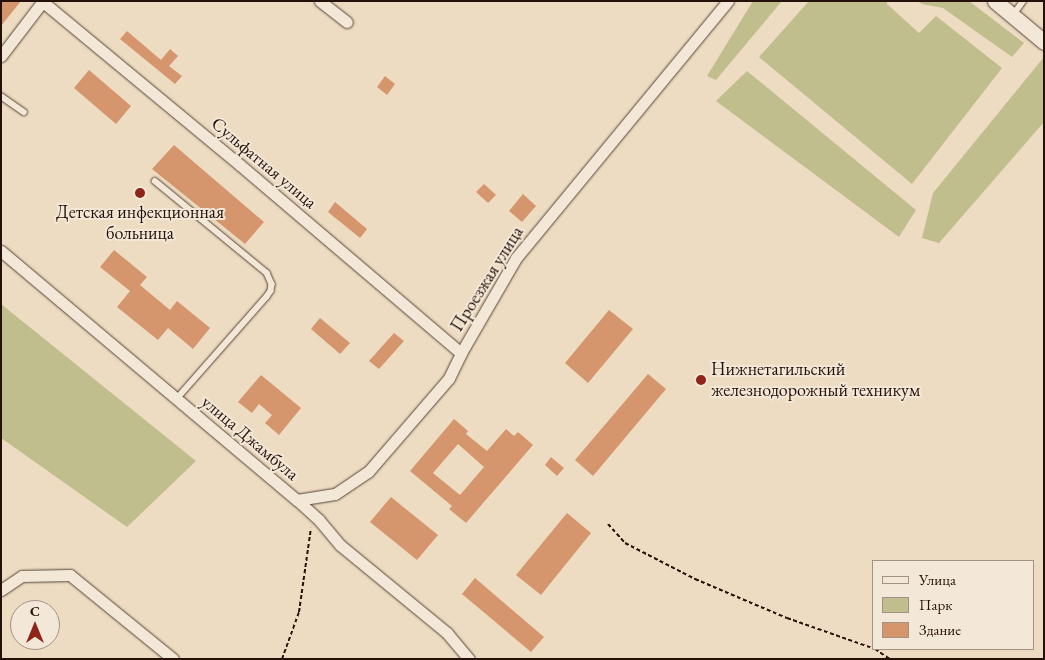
<!DOCTYPE html>
<html>
<head>
<meta charset="utf-8">
<style>
  body { margin:0 }
  #map { position:relative; width:1045px; height:660px; overflow:hidden; background:#eddcc1; font-family:"EB Garamond",serif }
  div>[style] { position:absolute }
  .green>* { inset:0; background:#c0be8d }
  .building>* { inset:0; background:#d5966e }
  .path>* { height:2px; margin-top:-1px; transform-origin:0; background:repeating-linear-gradient(90deg,#251109 0 4px,transparent 0 6.5px) }
  .roads { filter:drop-shadow(0 0 1px #574437) drop-shadow(0 0 1px #574437) }
  .lane>* { height:5.5px; margin:-2.75px; padding:0 2.75px; transform-origin:2.75px; border-radius:2.75px; background:#f3e8d7 }
  .street>* { height:11px; margin:-5.5px; padding:0 5.5px; transform-origin:5.5px; border-radius:5.5px; background:#f3e8d7 }
  .secondary>* { height:15px; margin:-7.5px; padding:0 7.5px; transform-origin:7.5px; border-radius:7.5px; background:#f3e8d7 }
  .dots>* { width:14px; height:14px; translate:-50% -50%; box-sizing:border-box; border:2px solid #f3e8d7; border-radius:50% }
  span { translate:-50% -50%; white-space:nowrap; text-align:center; line-height:1.15; -webkit-text-stroke:4px #f3e8d7; paint-order:stroke }
  .street-label { font-size:18px; color:#251109 }
  .poi-label { font-size:18px; color:#251109 }
  .left { translate:0 -50%; text-align:left }
  .frame { position:absolute; inset:0; border:2px solid #251109; pointer-events:none }
  .legend { position:absolute; left:872px; top:560px; width:162px; height:90px; box-sizing:border-box; background:#f3e8d7; border:1px solid #a19285; margin:0; padding:6px 9px; list-style:none; font-size:15px; color:#251109 }
  .legend li { display:flex; align-items:center; gap:10px; height:25px }
  .legend b { width:25px; border:1px solid #a19285 }
  .north { position:absolute; left:10px; top:600px; width:50px; height:50px; box-sizing:border-box; background:#f3e8d7; border:1px solid #a19285; border-radius:50%; rotate:0deg; font-size:14px; font-weight:700; line-height:20px; text-align:center; color:#251109 }
  .north::after { content:''; display:block; margin:auto; width:18px; height:22px; background:#8f2418; clip-path:polygon(50% 0,100% 100%,50% 72%,0 100%) }
</style>
</head>
<body>
<div id="map">
  <div class="green">
    <i style="clip-path:polygon(753px 1px,782px 1px,716px 80px,707px 76px)"></i>
    <i style="clip-path:polygon(809px 1px,887px 1px,887px 4px,919px 33px,936px 16px,1002px 68px,912px 184px,759px 57px)"></i>
    <i style="clip-path:polygon(917px 1px,969px 1px,1024px 43px,1012px 57px,943px 8px,922px 4px)"></i>
    <i style="clip-path:polygon(1044px 57px,1044px 122px,939px 243px,922px 238px,933px 193px)"></i>
    <i style="clip-path:polygon(747px 71px,916px 210px,899px 237px,716px 101px)"></i>
    <i style="clip-path:polygon(1px 304px,196px 461px,127px 527px,1px 438px)"></i>
  </div>
  <div class="building">
    <i style="clip-path:polygon(1px 1px,21px 1px,1px 26px)"></i>
    <i style="clip-path:polygon(127px 31px,161px 60px,170px 49px,178px 56px,169px 66px,182px 76px,175px 84px,120px 39px)"></i>
    <i style="clip-path:polygon(89px 70px,131px 106px,116px 124px,74px 88px)"></i>
    <i style="clip-path:polygon(385px 76px,395px 84px,387px 95px,377px 87px)"></i>
    <i style="clip-path:polygon(174px 145px,264px 222px,245px 244px,152px 169px)"></i>
    <i style="clip-path:polygon(484px 184px,496px 195px,488px 203px,476px 192px)"></i>
    <i style="clip-path:polygon(523px 194px,536px 206px,522px 222px,509px 211px)"></i>
    <i style="clip-path:polygon(335px 202px,367px 229px,360px 238px,328px 212px)"></i>
    <i style="clip-path:polygon(114px 250px,147px 277px,140px 285px,170px 310px,177px 301px,210px 328px,193px 349px,168px 328px,158px 340px,117px 307px,130px 291px,100px 267px)"></i>
    <i style="clip-path:polygon(609px 310px,633px 329px,588px 383px,565px 363px)"></i>
    <i style="clip-path:polygon(320px 318px,350px 343px,340px 354px,311px 329px)"></i>
    <i style="clip-path:polygon(394px 333px,404px 341px,379px 369px,369px 361px)"></i>
    <i style="clip-path:polygon(648px 374px,666px 389px,593px 476px,575px 460px)"></i>
    <i style="clip-path:polygon(261px 375px,301px 408px,279px 435px,265px 423px,272px 415px,259px 404px,252px 413px,238px 402px)"></i>
    <i style="clip-path:polygon(evenodd,454px 419px,468px 431px,466px 434px,487px 451px,506px 429px,514px 436px,518px 432px,533px 445px,466px 523px,449px 509px,452px 506px,410px 471px,454px 419px,458px 444px,484px 467px,460px 495px,433px 473px,458px 444px)"></i>
    <i style="clip-path:polygon(551px 457px,564px 468px,557px 476px,545px 465px)"></i>
    <i style="clip-path:polygon(391px 497px,438px 535px,417px 560px,370px 522px)"></i>
    <i style="clip-path:polygon(567px 513px,591px 533px,541px 595px,516px 575px)"></i>
    <i style="clip-path:polygon(475px 578px,544px 637px,531px 652px,462px 594px)"></i>
  </div>
  <div class="path">
    <i style="left:608px;top:524px;width:25px;rotate:48deg"></i>
    <i style="left:625px;top:543px;width:79px;rotate:27.2deg"></i>
    <i style="left:695px;top:579px;width:100px;rotate:23deg"></i>
    <i style="left:787px;top:618px;width:93px;rotate:19.4deg"></i>
    <i style="left:875px;top:649px;width:18px;rotate:34deg"></i>
    <i style="left:282px;top:659px;width:50px;rotate:-70.1deg"></i>
    <i style="left:299px;top:612px;width:85px;rotate:-81.9deg"></i>
  </div>
  <div class="roads">
    <div class="lane">
      <i style="left:1013px;top:15px;width:17px;rotate:-54deg"></i>
      <i style="left:1px;top:96px;width:28px;rotate:35deg"></i>
      <i style="left:155px;top:181px;width:145px;rotate:39.4deg"></i>
      <i style="left:267px;top:273px;width:12px;rotate:66deg"></i>
      <i style="left:272px;top:284px;width:7px;rotate:98deg"></i>
      <i style="left:271px;top:291px;width:7px;rotate:124deg"></i>
      <i style="left:267px;top:297px;width:136px;rotate:131.4deg"></i>
    </div>
    <div class="street">
      <i style="left:320px;top:1px;width:34px;rotate:38deg"></i>
      <i style="left:43px;top:2px;width:256px;rotate:39.6deg"></i>
      <i style="left:240px;top:165px;width:290px;rotate:40.4deg"></i>
      <i style="left:1px;top:56px;width:69px;rotate:-52.6deg"></i>
      <i style="left:1px;top:251px;width:387px;rotate:40.1deg"></i>
      <i style="left:297px;top:500px;width:30px;rotate:42deg"></i>
      <i style="left:319px;top:520px;width:33px;rotate:50deg"></i>
      <i style="left:340px;top:545px;width:139px;rotate:39.4deg"></i>
      <i style="left:447px;top:633px;width:34px;rotate:50deg"></i>
      <i style="left:297px;top:500px;width:38px;rotate:-9deg"></i>
      <i style="left:335px;top:494px;width:40px;rotate:-34deg"></i>
      <i style="left:368px;top:472px;width:124px;rotate:-49.2deg"></i>
      <i style="left:449px;top:378px;width:28px;rotate:-64deg"></i>
      <i style="left:461px;top:353px;width:110px;rotate:-59.9deg"></i>
      <i style="left:516px;top:258px;width:333px;rotate:-50.5deg"></i>
      <i style="left:1px;top:590px;width:25px;rotate:-34deg"></i>
      <i style="left:22px;top:576px;width:48px;rotate:-1.2deg"></i>
      <i style="left:70px;top:575px;width:133px;rotate:39.2deg"></i>
    </div>
    <div class="secondary">
      <i style="left:995px;top:1px;width:64px;rotate:39.9deg"></i>
    </div>
  </div>
  <div class="dots">
    <i style="left:140px;top:193px;background:#8f2418"></i>
    <i style="left:701px;top:380px;background:#8f2418"></i>
  </div>
  <div class="street-label">
    <span style="left:264px;top:163px;rotate:40deg">Сульфатная улица</span>
    <span style="left:487px;top:279px;rotate:-58deg">Проезжая улица</span>
    <span style="left:250px;top:438px;rotate:40deg">улица Джамбула</span>
  </div>
  <div class="poi-label">
    <span style="left:140px;top:223px">Детская инфекционная<br>больница</span>
    <span class="left" style="left:711px;top:380px">Нижнетагильский<br>железнодорожный техникум</span>
  </div>
  <div class="frame"></div>
  <ul class="legend">
  <li><b style="height:6px;background:#f3e8d7"></b>Улица</li>
  <li><b style="height:14px;background:#c0be8d"></b>Парк</li>
  <li><b style="height:14px;background:#d5966e"></b>Здание</li>
  </ul>
  <div class="north">С</div>
</div>
</body>
</html>
